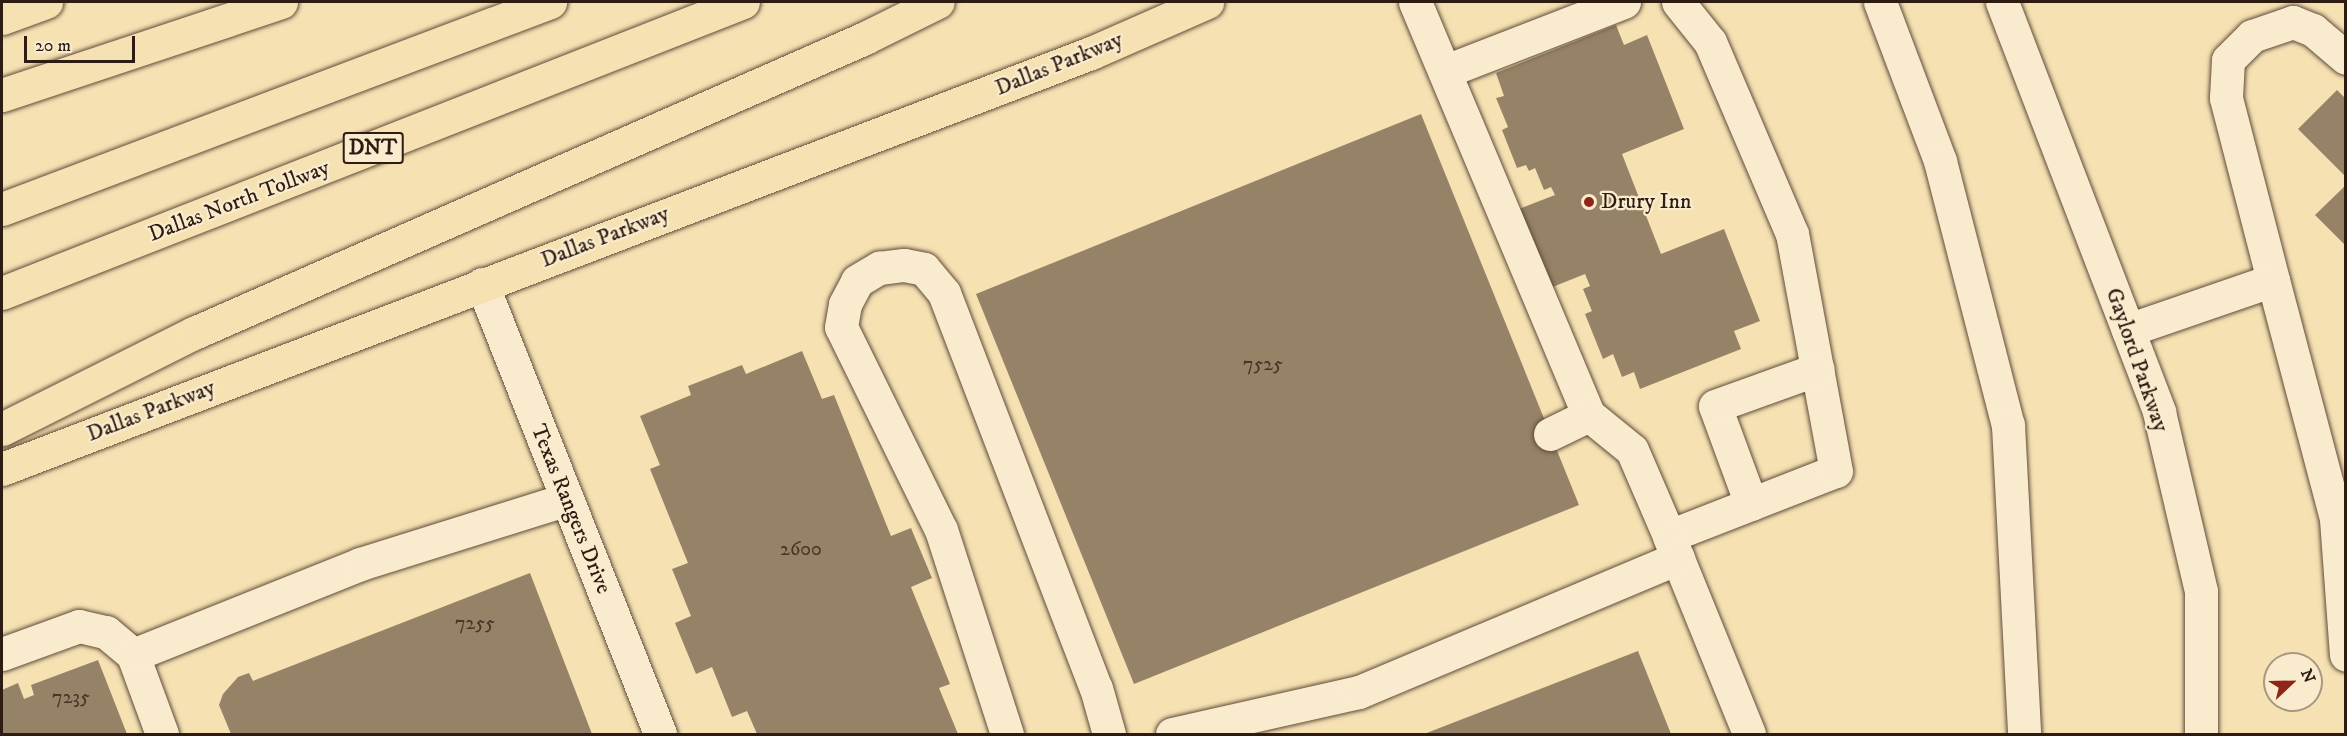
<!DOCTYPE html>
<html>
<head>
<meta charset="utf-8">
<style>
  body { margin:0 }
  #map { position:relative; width:2347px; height:736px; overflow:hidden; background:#f6e1b3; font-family:"IM FELL DW Pica",serif }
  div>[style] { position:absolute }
  .building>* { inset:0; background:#968266 }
  .roads { filter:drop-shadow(0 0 2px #604c3a) drop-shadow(0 0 2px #604c3a) }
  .minor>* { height:33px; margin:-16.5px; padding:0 16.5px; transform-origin:16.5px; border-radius:16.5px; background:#f9ecce }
  .major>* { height:33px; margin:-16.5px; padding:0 16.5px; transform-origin:16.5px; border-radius:16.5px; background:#f6e1b3 }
  .highway>* { height:33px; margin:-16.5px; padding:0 16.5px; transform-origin:16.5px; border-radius:16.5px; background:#f6e1b3 }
  .dots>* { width:16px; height:16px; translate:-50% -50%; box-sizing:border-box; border:3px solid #f9ecce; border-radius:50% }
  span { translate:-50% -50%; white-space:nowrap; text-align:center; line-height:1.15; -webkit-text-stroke:4.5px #f9ecce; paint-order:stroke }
  .number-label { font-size:20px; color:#483527 }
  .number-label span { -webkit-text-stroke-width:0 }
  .shield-label span { padding:2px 4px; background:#f9ecce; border:2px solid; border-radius:4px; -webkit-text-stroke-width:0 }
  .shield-label { font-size:21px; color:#2e1b12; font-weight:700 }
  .street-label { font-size:22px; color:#2e1b12 }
  .poi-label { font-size:22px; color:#2e1b12 }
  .left { translate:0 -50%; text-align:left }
  .frame { position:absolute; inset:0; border:3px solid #2e1b12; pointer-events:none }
  .north { position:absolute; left:2263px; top:652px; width:60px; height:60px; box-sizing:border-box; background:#f9ecce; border:2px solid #a89883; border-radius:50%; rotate:68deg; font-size:16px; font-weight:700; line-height:24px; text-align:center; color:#2e1b12 }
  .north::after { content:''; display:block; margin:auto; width:21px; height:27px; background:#8f2418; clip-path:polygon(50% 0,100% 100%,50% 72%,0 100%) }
  .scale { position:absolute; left:24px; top:36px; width:111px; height:27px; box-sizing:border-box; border:3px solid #2e1b12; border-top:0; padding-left:8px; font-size:18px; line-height:21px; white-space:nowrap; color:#2e1b12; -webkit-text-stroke:4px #f9ecce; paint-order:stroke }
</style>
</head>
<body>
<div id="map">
  <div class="building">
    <i style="clip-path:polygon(1616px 25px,1624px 45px,1647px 35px,1684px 129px,1622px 154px,1661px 254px,1724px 229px,1760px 321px,1734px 331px,1741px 349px,1640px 389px,1634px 372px,1622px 377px,1613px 354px,1603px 359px,1585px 314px,1592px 311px,1583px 289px,1590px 286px,1585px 274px,1550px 288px,1519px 209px,1555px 195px,1551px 187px,1544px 190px,1535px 168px,1529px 171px,1526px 165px,1517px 168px,1502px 130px,1508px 127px,1496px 98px,1504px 96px,1496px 73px)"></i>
    <i style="clip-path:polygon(2337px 90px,2346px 99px,2346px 177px,2298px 129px)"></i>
    <i style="clip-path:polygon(1421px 114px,1579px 505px,1134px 684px,976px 294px)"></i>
    <i style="clip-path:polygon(2346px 185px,2346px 246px,2315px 215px)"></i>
    <i style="clip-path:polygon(802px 351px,822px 399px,834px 395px,891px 536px,911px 528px,932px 578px,911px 587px,950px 684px,939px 688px,958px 734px,757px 734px,747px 711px,732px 717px,712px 667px,696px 674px,675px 623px,691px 616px,672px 569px,688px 563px,650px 469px,660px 465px,640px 416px,691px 395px,688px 386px,742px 365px,746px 374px)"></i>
    <i style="clip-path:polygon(530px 573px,592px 734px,231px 734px,219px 705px,223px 694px,238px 677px,249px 673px,253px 681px)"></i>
    <i style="clip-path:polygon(1638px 651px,1671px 734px,1424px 734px)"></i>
    <i style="clip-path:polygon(98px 660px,127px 734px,2px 734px,2px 690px,18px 683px,24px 699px,34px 695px,31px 685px)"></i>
  </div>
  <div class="roads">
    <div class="minor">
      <i style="left:1415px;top:2px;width:448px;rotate:67.2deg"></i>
      <i style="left:1589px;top:415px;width:55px;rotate:39.1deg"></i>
      <i style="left:1632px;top:450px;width:94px;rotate:66.7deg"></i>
      <i style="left:1669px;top:536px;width:179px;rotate:-21.3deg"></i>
      <i style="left:1836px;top:471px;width:241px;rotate:-100.5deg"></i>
      <i style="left:1792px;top:234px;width:209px;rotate:-113.1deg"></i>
      <i style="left:1710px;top:42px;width:51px;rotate:-128.7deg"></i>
      <i style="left:1880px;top:2px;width:170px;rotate:69.3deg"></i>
      <i style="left:1940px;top:161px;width:273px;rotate:75.6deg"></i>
      <i style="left:2008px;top:425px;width:309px;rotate:87deg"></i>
      <i style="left:2002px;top:2px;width:439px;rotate:69deg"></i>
      <i style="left:2159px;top:412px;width:184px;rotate:76.8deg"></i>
      <i style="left:2201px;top:591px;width:143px;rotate:90deg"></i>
      <i style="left:1446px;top:71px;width:191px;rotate:-21.2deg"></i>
      <i style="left:2273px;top:280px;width:188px;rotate:-104.5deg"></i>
      <i style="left:2226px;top:98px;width:38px;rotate:-87deg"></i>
      <i style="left:2228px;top:60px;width:34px;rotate:-45deg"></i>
      <i style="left:2252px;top:36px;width:43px;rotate:-18.9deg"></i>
      <i style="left:2293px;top:22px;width:22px;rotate:22deg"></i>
      <i style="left:2313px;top:30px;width:43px;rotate:40.3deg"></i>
      <i style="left:482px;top:284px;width:484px;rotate:68.4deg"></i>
      <i style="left:2128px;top:330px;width:153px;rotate:-19deg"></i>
      <i style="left:2273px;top:280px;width:247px;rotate:75.2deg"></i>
      <i style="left:2336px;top:519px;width:136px;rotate:85.8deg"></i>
      <i style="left:1550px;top:434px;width:43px;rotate:-26deg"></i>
      <i style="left:1751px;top:504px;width:104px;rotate:-110.2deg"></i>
      <i style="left:1715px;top:406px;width:109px;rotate:-19.8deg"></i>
      <i style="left:1670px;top:539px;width:210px;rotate:67.9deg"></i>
      <i style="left:2px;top:654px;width:82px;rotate:-20deg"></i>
      <i style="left:79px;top:626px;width:28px;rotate:13deg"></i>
      <i style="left:106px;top:632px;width:35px;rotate:40deg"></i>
      <i style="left:162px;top:734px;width:84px;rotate:-110.2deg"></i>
      <i style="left:133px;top:655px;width:245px;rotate:-21.8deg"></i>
      <i style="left:360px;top:564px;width:217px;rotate:-17.4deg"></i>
      <i style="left:1007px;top:734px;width:214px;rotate:-107.9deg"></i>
      <i style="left:941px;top:530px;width:226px;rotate:-116.2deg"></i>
      <i style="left:841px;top:327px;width:23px;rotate:-80deg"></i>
      <i style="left:845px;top:304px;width:26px;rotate:-62deg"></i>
      <i style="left:857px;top:281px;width:26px;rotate:-31deg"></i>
      <i style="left:879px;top:268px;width:25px;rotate:-7deg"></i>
      <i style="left:904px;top:265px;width:20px;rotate:11deg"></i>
      <i style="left:924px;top:269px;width:31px;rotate:50deg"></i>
      <i style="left:944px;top:293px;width:423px;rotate:69deg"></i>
      <i style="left:1096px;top:688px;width:48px;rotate:74.2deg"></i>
      <i style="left:1172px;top:734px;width:192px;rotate:-12.7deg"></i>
      <i style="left:1359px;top:692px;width:346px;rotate:-22.8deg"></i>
    </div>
    <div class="major">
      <i style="left:2px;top:18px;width:47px;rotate:-20deg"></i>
      <i style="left:2px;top:469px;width:1166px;rotate:-20.91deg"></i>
      <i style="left:1091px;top:53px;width:127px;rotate:-23.7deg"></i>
    </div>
    <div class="highway">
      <i style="left:2px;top:95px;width:294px;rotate:-18.4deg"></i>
      <i style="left:2px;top:209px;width:586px;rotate:-20.69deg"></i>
      <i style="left:2px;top:293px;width:796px;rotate:-21.44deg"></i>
      <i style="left:2px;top:429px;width:215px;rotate:-26.6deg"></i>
      <i style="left:194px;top:333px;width:733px;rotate:-23.73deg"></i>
      <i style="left:865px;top:38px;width:81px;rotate:-26.3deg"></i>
    </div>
  </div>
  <div class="dots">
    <i style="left:1589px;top:202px;background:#8f2418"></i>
  </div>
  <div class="number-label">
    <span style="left:1263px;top:364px">7525</span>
    <span style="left:801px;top:549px">2600</span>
    <span style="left:475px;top:623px">7255</span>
    <span style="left:71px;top:697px">7235</span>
  </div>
  <div class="shield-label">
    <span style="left:373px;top:148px">DNT</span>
  </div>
  <div class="street-label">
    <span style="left:1059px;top:64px;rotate:-22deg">Dallas Parkway</span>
    <span style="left:239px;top:201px;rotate:-21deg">Dallas North Tollway</span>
    <span style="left:605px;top:237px;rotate:-21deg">Dallas Parkway</span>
    <span style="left:2137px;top:360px;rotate:71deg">Gaylord Parkway</span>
    <span style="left:151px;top:411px;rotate:-21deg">Dallas Parkway</span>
    <span style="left:571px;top:509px;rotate:68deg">Texas Rangers Drive</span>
  </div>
  <div class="poi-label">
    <span class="left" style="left:1601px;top:202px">Drury Inn</span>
  </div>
  <div class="frame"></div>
  <div class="north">N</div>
  <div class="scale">20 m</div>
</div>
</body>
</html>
